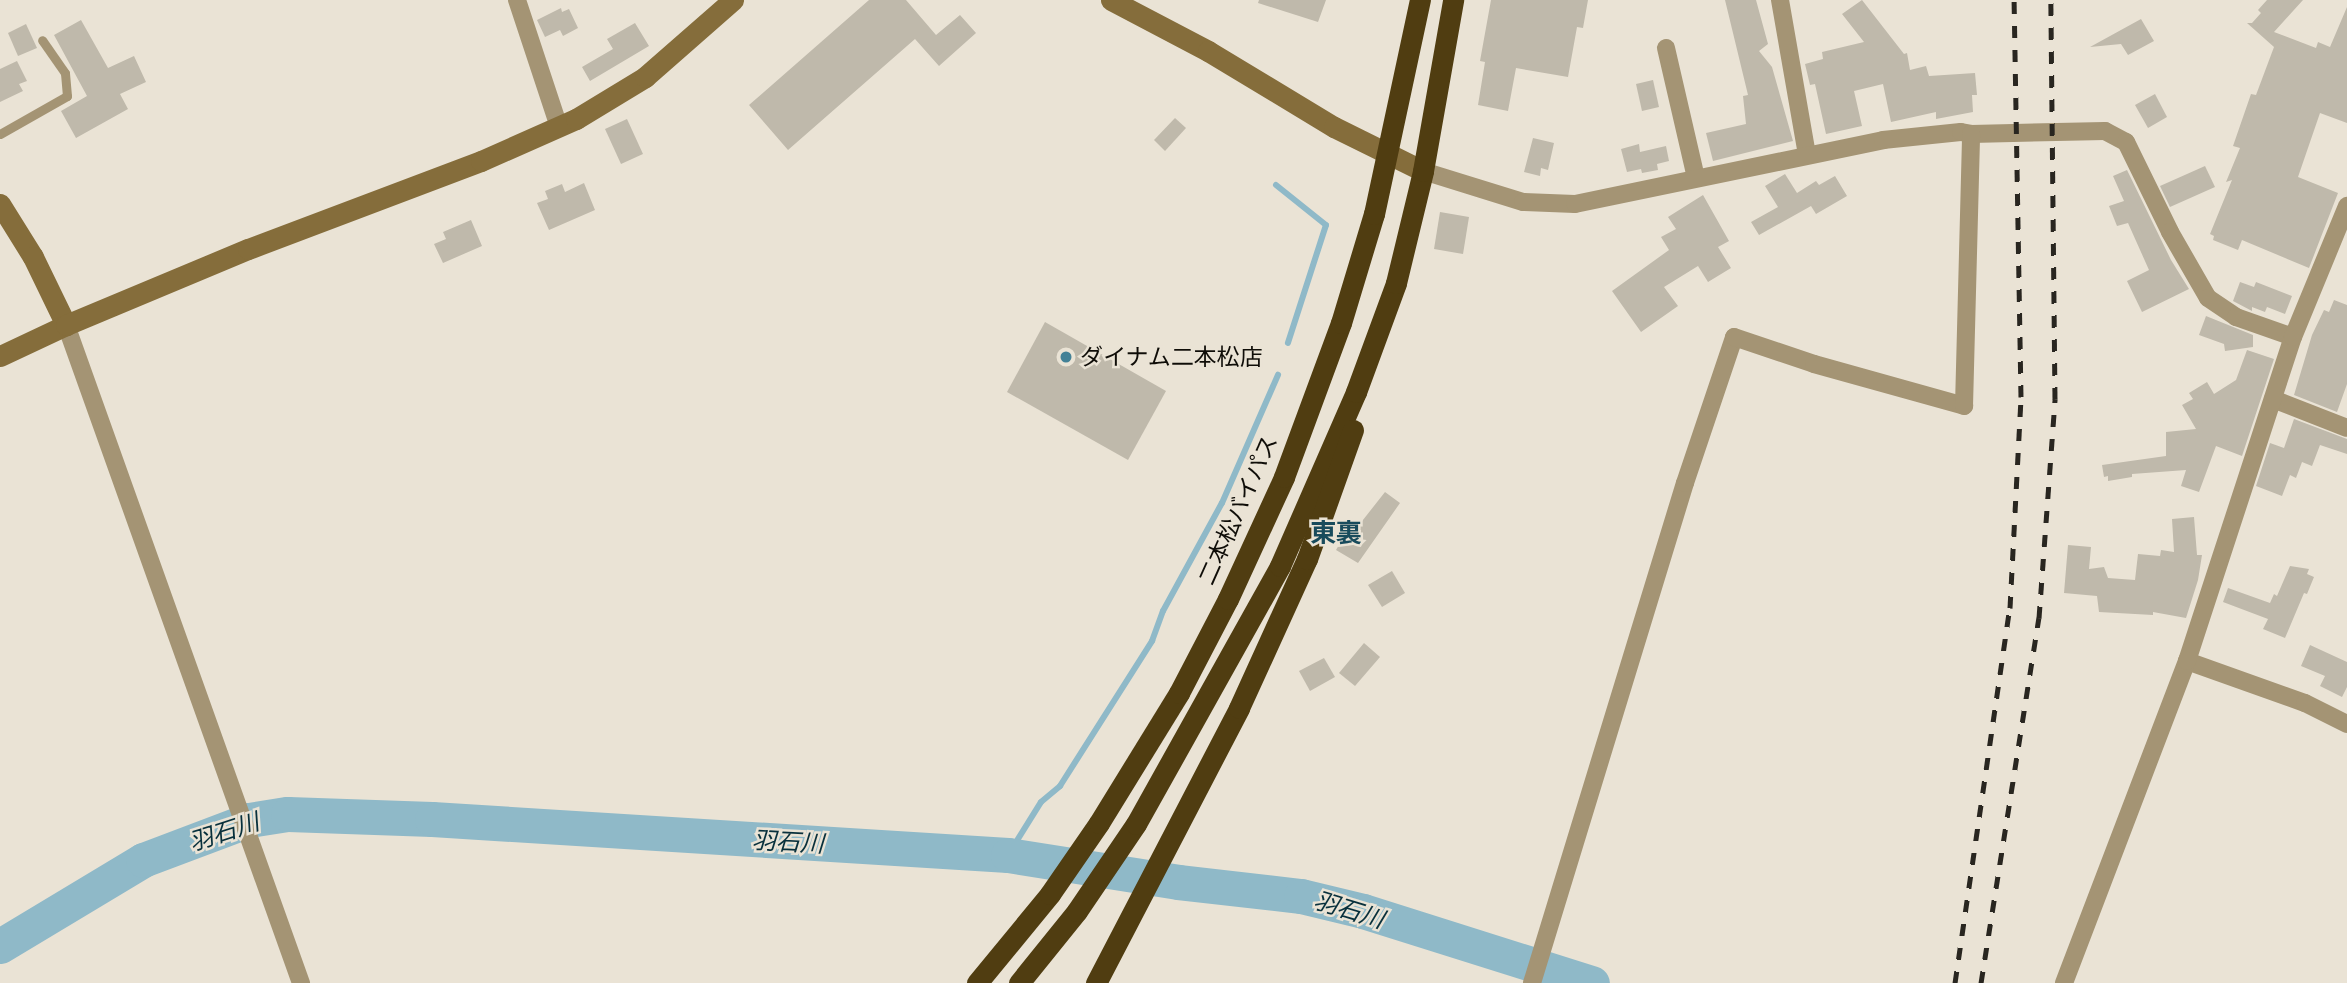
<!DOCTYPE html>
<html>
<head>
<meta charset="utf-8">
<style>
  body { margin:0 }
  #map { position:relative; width:2347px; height:983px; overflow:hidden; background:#eae3d5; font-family:Quicksand,"Noto Sans JP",sans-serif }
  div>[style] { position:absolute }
  .stream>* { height:6px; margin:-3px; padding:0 3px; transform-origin:3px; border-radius:3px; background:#8fb9c8 }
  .river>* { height:35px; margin:-17.5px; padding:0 17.5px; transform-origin:17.5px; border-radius:17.5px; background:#8fb9c8 }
  .building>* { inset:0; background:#bfb9ab }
  .lane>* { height:9px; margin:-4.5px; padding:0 4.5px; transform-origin:4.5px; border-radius:4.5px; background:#a49474 }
  .street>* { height:18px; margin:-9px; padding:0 9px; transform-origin:9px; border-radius:9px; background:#a49474 }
  .secondary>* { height:21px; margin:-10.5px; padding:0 10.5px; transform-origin:10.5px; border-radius:10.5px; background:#856d3b }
  .highway>* { height:21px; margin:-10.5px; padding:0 10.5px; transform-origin:10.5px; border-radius:10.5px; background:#503d11 }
  .rail>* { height:5px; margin-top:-2.5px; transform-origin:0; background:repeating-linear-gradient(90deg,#292620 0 12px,transparent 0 24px) }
  .dots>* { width:19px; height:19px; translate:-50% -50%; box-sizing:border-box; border:4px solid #eae3d5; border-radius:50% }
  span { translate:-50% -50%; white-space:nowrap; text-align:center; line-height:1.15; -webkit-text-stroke:5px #eae3d5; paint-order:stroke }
  .poi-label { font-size:23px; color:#0f0d08 }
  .left { translate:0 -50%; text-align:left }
  .street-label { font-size:23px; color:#0f0d08 }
  .water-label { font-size:24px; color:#08303c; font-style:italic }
  .quarter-label { font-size:26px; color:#184b5c; font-weight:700 }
</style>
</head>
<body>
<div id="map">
  <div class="stream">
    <i style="left:1276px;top:185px;width:64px;rotate:38.7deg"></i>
    <i style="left:1326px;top:225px;width:124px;rotate:107.9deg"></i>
    <i style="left:1008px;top:855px;width:62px;rotate:-58.1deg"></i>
    <i style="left:1041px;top:802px;width:25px;rotate:-40deg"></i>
    <i style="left:1060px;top:786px;width:172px;rotate:-57.6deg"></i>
    <i style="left:1152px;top:641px;width:32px;rotate:-70deg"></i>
    <i style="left:1163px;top:611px;width:123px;rotate:-61.4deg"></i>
    <i style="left:1222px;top:503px;width:140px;rotate:-66.4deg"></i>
  </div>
  <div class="river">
    <i style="left:0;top:946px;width:167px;rotate:-31deg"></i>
    <i style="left:143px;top:860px;width:113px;rotate:-20.7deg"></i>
    <i style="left:249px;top:820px;width:39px;rotate:-9deg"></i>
    <i style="left:288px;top:814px;width:144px;rotate:2deg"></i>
    <i style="left:432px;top:819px;width:577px;rotate:3.58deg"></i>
    <i style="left:1008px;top:855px;width:172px;rotate:9deg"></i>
    <i style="left:1178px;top:882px;width:124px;rotate:6.5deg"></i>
    <i style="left:1301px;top:896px;width:64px;rotate:13.6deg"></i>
    <i style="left:1363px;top:911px;width:240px;rotate:17.5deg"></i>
  </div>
  <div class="building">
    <i style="clip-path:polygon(869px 0,906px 0,936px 35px,960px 15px,976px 33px,939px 66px,915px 39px,788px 150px,749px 105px)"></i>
    <i style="clip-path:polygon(1259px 0,1326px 0,1318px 22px,1258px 3px)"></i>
    <i style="clip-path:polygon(1491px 0,1588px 0,1583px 28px,1577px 27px,1568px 77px,1516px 68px,1508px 111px,1478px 105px,1485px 62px,1480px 61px)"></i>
    <i style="clip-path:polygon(1725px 0,1756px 0,1768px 44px,1759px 51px,1772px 67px,1793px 141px,1713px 161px,1706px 133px,1746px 124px,1743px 96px,1748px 95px)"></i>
    <i style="clip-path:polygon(1862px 0,1904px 54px,1907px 53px,1910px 70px,1926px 66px,1929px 76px,1975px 73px,1977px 95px,1972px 95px,1973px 112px,1936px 119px,1936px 112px,1891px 122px,1883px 84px,1854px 91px,1862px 126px,1826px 134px,1815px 84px,1810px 85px,1805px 64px,1823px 59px,1822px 52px,1864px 42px,1842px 14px)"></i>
    <i style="clip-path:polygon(2267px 0,2303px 0,2274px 32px,2316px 48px,2318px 42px,2330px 47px,2347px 7px,2347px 123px,2320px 113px,2298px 177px,2338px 193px,2309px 268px,2242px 240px,2238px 250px,2213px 240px,2214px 236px,2210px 234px,2232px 180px,2226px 182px,2240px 148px,2233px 146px,2251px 94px,2256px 95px,2274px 47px,2247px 23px,2252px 23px,2261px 13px,2258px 10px)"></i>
    <i style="clip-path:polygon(561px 8px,562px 12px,569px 9px,578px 28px,563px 36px,560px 30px,545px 37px,537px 20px)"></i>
    <i style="clip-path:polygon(2141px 19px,2154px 41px,2128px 55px,2121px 44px,2090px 47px)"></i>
    <i style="clip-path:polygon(81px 20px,108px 68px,134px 56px,146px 82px,120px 94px,128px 109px,76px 138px,61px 111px,87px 96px,54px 35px)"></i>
    <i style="clip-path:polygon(635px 23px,649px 46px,590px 81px,582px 67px,613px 49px,607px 39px)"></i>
    <i style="clip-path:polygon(26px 24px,37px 48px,18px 56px,8px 33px)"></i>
    <i style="clip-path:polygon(17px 61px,27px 81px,19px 84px,23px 91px,0 102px,0 69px)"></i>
    <i style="clip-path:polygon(1653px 80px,1659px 107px,1642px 111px,1636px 84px)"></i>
    <i style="clip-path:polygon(2155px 94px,2167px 117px,2148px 128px,2135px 105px)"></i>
    <i style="clip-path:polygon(1175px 118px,1186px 128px,1165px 151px,1154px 140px)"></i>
    <i style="clip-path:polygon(627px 119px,643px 154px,621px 164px,605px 129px)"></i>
    <i style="clip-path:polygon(1533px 138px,1554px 143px,1548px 170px,1541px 168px,1540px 176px,1524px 172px)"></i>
    <i style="clip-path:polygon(1639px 144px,1640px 152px,1666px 146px,1669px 161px,1657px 164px,1658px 170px,1642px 173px,1641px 169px,1627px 172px,1621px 149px)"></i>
    <i style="clip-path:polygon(2205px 166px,2215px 187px,2170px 207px,2160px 186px)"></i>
    <i style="clip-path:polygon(2127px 170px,2171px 260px,2189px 289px,2142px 312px,2127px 281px,2149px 270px,2128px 223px,2117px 226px,2109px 206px,2124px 201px,2113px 176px)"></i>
    <i style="clip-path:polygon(1785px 174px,1797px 193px,1816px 181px,1819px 185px,1835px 176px,1847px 196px,1816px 214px,1811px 206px,1759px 235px,1751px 222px,1778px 207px,1765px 186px)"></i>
    <i style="clip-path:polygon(584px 183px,595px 210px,549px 230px,537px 203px,548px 199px,545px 191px,562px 184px,565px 192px)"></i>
    <i style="clip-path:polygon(1703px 195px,1729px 241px,1718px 247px,1731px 268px,1708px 282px,1698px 266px,1664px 287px,1678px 306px,1641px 332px,1612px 291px,1669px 250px,1661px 237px,1676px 229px,1668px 217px)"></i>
    <i style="clip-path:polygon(1440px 212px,1469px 217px,1463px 254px,1434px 249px)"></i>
    <i style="clip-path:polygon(471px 220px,482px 246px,443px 263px,434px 244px,446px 239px,443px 232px)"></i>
    <i style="clip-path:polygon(2240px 282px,2254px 287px,2256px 282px,2292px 296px,2285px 314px,2267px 307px,2265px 312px,2252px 307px,2252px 311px,2233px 301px)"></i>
    <i style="clip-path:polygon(2334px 300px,2347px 305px,2347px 384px,2337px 412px,2294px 395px,2312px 335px,2324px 310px,2329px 312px)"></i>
    <i style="clip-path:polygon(2206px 316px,2253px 335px,2253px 347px,2225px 351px,2224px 344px,2199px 335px)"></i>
    <i style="clip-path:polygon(1045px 322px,1166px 391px,1128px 460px,1007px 392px)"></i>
    <i style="clip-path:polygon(2247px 350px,2274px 359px,2242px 456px,2216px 446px,2199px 492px,2181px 486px,2186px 470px,2132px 474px,2132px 477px,2108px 481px,2108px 476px,2104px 477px,2102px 465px,2166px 456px,2166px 432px,2196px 429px,2182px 405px,2193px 399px,2189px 393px,2207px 382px,2214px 394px,2236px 380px)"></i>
    <i style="clip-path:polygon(2294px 419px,2347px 439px,2347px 454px,2320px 445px,2312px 466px,2302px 462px,2296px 478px,2290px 475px,2282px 496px,2256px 486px,2270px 443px,2284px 448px)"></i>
    <i style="clip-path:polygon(1385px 492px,1400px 503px,1358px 563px,1336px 550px,1353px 521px,1359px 525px)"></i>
    <i style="clip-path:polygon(2194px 517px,2197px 555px,2202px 555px,2198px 580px,2186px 618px,2153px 612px,2153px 615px,2099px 612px,2097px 596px,2064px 593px,2068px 545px,2091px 547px,2089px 569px,2104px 567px,2108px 578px,2135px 580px,2138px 554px,2160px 556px,2161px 550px,2174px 552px,2172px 519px)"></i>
    <i style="clip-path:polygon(2290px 566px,2309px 569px,2307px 574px,2314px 577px,2307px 594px,2304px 593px,2285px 638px,2263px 629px,2268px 619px,2223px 602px,2228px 588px,2270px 603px,2274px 594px,2277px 596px)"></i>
    <i style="clip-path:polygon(1392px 571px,1405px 593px,1382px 607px,1368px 585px)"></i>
    <i style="clip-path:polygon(1364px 643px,1380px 657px,1355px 686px,1339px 673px)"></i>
    <i style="clip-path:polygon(2310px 645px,2347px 662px,2347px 687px,2342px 697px,2320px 686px,2325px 676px,2301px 666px)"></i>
    <i style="clip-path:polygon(1324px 658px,1335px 677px,1310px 691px,1299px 671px)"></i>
  </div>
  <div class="lane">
    <i style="left:0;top:134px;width:77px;rotate:-29.6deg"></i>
    <i style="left:67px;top:96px;width:23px;rotate:-95deg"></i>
    <i style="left:65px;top:73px;width:40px;rotate:-124.9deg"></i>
  </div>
  <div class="street">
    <i style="left:517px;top:0;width:134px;rotate:71.7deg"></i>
    <i style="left:1780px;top:0;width:156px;rotate:80.1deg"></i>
    <i style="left:1666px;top:48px;width:133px;rotate:77deg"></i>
    <i style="left:1423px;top:171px;width:105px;rotate:17.2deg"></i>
    <i style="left:1523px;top:202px;width:52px;rotate:2.2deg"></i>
    <i style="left:1575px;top:204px;width:315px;rotate:-11.7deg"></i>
    <i style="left:1883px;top:140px;width:78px;rotate:-5.9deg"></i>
    <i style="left:1961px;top:132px;width:10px;rotate:11deg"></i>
    <i style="left:1971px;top:134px;width:134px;rotate:-1.3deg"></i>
    <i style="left:2105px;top:131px;width:24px;rotate:28deg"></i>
    <i style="left:2126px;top:142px;width:100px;rotate:63.9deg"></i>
    <i style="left:2170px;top:232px;width:76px;rotate:60.1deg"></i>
    <i style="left:2208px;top:298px;width:34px;rotate:34deg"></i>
    <i style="left:2236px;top:317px;width:60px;rotate:19.3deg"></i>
    <i style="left:66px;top:325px;width:699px;rotate:70.35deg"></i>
    <i style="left:2273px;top:399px;width:79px;rotate:21.4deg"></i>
    <i style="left:2187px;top:661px;width:125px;rotate:19.6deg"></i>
    <i style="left:2305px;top:703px;width:47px;rotate:26.6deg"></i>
    <i style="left:1532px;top:983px;width:523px;rotate:-72.99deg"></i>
    <i style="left:1685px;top:483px;width:154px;rotate:-71.4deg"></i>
    <i style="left:1734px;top:337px;width:84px;rotate:18.6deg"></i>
    <i style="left:1814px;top:364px;width:156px;rotate:15.6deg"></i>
    <i style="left:1964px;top:406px;width:272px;rotate:-88.5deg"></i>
    <i style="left:2064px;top:983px;width:345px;rotate:-69.1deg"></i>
    <i style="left:2187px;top:661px;width:341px;rotate:-71.9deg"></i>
    <i style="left:2293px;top:337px;width:142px;rotate:-67.6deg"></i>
  </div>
  <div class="secondary">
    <i style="left:1111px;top:0;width:110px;rotate:27.7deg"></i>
    <i style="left:1208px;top:51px;width:147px;rotate:31.1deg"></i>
    <i style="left:1334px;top:127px;width:99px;rotate:26.3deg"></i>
    <i style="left:0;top:204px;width:62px;rotate:58.1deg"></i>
    <i style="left:33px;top:257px;width:76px;rotate:64.1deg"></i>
    <i style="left:0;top:356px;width:73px;rotate:-25.2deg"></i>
    <i style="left:66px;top:325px;width:197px;rotate:-22.7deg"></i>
    <i style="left:248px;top:249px;width:249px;rotate:-20.7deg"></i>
    <i style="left:481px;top:161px;width:104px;rotate:-23.9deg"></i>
    <i style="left:576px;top:119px;width:81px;rotate:-31.3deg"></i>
    <i style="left:645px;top:77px;width:117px;rotate:-41.2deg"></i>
  </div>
  <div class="highway">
    <i style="left:977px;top:983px;width:115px;rotate:-50.6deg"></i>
    <i style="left:1050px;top:894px;width:86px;rotate:-55.4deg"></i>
    <i style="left:1099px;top:823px;width:153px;rotate:-58.4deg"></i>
    <i style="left:1179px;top:693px;width:106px;rotate:-62.5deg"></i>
    <i style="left:1228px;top:599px;width:134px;rotate:-65.3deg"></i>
    <i style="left:1284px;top:477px;width:164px;rotate:-69.7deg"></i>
    <i style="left:1341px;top:323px;width:114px;rotate:-73.2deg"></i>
    <i style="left:1374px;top:214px;width:219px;rotate:-77.9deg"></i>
    <i style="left:1019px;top:983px;width:92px;rotate:-51.1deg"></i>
    <i style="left:1077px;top:911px;width:105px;rotate:-55.9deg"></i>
    <i style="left:1136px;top:824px;width:295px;rotate:-60.8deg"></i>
    <i style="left:1280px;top:566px;width:190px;rotate:-66.4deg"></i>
    <i style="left:1356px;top:392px;width:116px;rotate:-69.8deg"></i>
    <i style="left:1396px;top:283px;width:115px;rotate:-76.4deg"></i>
    <i style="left:1423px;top:171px;width:174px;rotate:-80deg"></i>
    <i style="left:1096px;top:983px;width:310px;rotate:-62.5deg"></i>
    <i style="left:1239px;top:708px;width:164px;rotate:-65.5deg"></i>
    <i style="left:1307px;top:559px;width:137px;rotate:-70.4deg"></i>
  </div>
  <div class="rail">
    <i style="left:1955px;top:983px;width:379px;rotate:-81.7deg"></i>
    <i style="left:2010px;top:608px;width:211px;rotate:-87deg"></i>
    <i style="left:2021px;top:397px;width:397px;rotate:-91deg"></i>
    <i style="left:1981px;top:983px;width:370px;rotate:-81deg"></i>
    <i style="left:2039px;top:618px;width:220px;rotate:-85.8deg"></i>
    <i style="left:2055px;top:399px;width:399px;rotate:-90.6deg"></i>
  </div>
  <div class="dots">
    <i style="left:1066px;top:357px;background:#438196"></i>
  </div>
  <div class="poi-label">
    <span class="left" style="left:1080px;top:357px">ダイナム二本松店</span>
  </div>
  <div class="street-label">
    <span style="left:1238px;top:510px;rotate:-66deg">二本松バイパス</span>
  </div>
  <div class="water-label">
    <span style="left:224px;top:832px;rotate:-18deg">羽石川</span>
    <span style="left:788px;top:842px;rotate:3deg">羽石川</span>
    <span style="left:1349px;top:910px;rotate:17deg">羽石川</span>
  </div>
  <div class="quarter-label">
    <span style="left:1336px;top:533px">東裏</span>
  </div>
</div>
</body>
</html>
